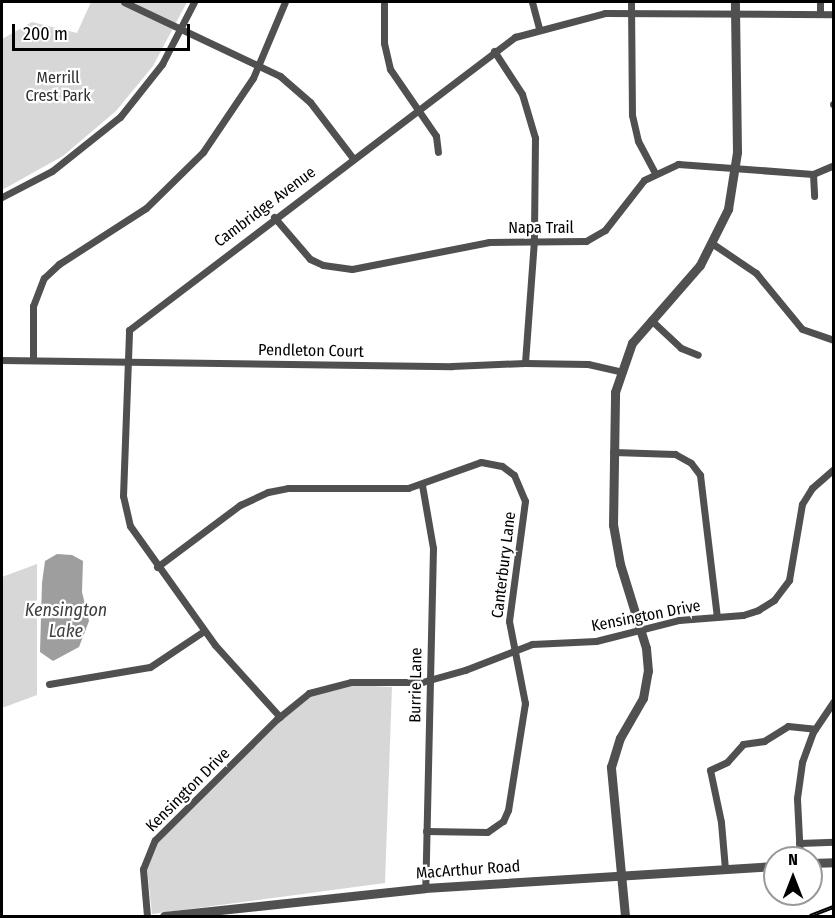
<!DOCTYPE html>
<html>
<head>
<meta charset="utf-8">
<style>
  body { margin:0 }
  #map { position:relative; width:835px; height:918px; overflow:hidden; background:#fff; font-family:"Fira Sans Condensed",sans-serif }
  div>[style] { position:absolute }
  .green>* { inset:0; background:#d7d7d7 }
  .water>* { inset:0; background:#9e9e9e }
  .minor>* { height:7px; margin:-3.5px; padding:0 3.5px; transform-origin:3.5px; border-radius:3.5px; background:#505050 }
  .tertiary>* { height:9px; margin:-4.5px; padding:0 4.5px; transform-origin:4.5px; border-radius:4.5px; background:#505050 }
  .rail>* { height:4px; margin-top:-2px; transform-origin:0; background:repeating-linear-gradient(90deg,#fff 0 4.5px,#000 0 9px); box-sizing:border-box; border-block:2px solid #000 }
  span { translate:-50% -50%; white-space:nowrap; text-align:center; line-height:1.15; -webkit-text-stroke:4.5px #fff; paint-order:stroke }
  .park-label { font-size:16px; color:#2e2e2e }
  .street-label { font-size:16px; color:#000 }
  .water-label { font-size:18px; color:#3f3f3f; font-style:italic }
  .frame { position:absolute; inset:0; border:3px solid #000; pointer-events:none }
  .north { position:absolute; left:763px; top:846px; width:60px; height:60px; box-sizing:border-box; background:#fff; border:2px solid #999; border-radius:50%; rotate:0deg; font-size:16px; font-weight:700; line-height:24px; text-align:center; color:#000 }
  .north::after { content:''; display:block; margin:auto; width:21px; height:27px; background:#000; clip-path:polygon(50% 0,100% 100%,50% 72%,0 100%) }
  .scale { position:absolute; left:12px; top:24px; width:178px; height:27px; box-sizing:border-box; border:3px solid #000; border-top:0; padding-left:8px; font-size:18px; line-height:21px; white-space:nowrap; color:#000; -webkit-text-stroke:4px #fff; paint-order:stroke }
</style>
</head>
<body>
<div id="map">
  <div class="green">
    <i style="clip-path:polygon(91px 2px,187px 2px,153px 66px,116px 111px,63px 156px,2px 190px,2px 39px,32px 22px,77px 33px)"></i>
    <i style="clip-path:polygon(37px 564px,37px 695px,2px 708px,2px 577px)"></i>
    <i style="clip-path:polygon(353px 685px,392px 687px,385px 883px,152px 914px,147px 868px,156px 843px,168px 828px,298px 704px,316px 692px)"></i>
  </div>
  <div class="water">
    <i style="clip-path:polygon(57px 554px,72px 555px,83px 561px,82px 592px,89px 621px,79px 647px,53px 661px,40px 652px,42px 583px,45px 561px)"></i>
  </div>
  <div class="minor">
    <i style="left:124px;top:2px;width:173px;rotate:25.4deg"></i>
    <i style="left:280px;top:76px;width:40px;rotate:41deg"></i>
    <i style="left:310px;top:102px;width:69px;rotate:52.6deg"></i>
    <i style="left:384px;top:2px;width:41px;rotate:90deg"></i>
    <i style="left:384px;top:43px;width:27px;rotate:77deg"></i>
    <i style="left:390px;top:69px;width:81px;rotate:55.5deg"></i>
    <i style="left:436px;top:136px;width:16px;rotate:83deg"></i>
    <i style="left:532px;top:2px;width:27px;rotate:75deg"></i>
    <i style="left:631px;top:2px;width:113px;rotate:89.5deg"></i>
    <i style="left:632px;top:115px;width:27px;rotate:77deg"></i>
    <i style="left:638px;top:141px;width:36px;rotate:62deg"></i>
    <i style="left:820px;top:14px;width:12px;rotate:-90deg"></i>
    <i style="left:494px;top:51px;width:51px;rotate:56.9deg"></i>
    <i style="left:522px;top:94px;width:46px;rotate:73.5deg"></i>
    <i style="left:535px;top:138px;width:102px;rotate:90.6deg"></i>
    <i style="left:534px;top:240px;width:123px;rotate:94.2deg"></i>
    <i style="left:833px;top:104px;width:1px"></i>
    <i style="left:813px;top:174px;width:22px;rotate:87deg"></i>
    <i style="left:2px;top:197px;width:56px;rotate:-27.5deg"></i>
    <i style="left:52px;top:171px;width:87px;rotate:-38.5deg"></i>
    <i style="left:120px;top:117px;width:68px;rotate:-51.6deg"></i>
    <i style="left:162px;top:64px;width:70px;rotate:-62.7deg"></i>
    <i style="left:274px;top:217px;width:55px;rotate:49.4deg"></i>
    <i style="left:310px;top:259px;width:14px;rotate:25deg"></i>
    <i style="left:323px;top:265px;width:29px;rotate:8deg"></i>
    <i style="left:352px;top:269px;width:140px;rotate:-11.1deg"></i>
    <i style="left:489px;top:242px;width:97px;rotate:-0.6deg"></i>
    <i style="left:586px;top:241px;width:22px;rotate:-30deg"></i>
    <i style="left:605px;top:230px;width:63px;rotate:-52deg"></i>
    <i style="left:644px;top:180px;width:38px;rotate:-25deg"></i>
    <i style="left:678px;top:164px;width:135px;rotate:4.2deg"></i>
    <i style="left:813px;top:174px;width:23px;rotate:-23deg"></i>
    <i style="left:713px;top:244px;width:52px;rotate:34deg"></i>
    <i style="left:756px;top:273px;width:72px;rotate:50.6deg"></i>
    <i style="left:802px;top:329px;width:34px;rotate:19deg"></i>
    <i style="left:651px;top:320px;width:41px;rotate:43deg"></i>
    <i style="left:681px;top:348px;width:18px;rotate:22deg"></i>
    <i style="left:2px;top:360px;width:450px;rotate:0.8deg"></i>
    <i style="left:452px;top:366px;width:73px;rotate:-2.4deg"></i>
    <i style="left:525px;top:363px;width:63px;rotate:0.9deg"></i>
    <i style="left:588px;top:364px;width:32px;rotate:13deg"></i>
    <i style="left:33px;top:360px;width:54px;rotate:-90deg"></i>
    <i style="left:33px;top:306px;width:30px;rotate:-69deg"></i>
    <i style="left:44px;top:278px;width:21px;rotate:-43deg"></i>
    <i style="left:59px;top:264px;width:103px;rotate:-32.8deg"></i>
    <i style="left:146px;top:208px;width:80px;rotate:-44.5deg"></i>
    <i style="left:203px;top:152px;width:89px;rotate:-56deg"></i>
    <i style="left:253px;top:78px;width:82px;rotate:-67.2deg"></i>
    <i style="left:613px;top:452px;width:62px;rotate:1.8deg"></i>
    <i style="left:675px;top:454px;width:18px;rotate:29deg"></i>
    <i style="left:691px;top:463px;width:15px;rotate:53deg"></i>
    <i style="left:700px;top:475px;width:143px;rotate:83.2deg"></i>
    <i style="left:422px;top:485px;width:64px;rotate:80.1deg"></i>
    <i style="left:433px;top:548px;width:340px;rotate:91.3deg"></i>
    <i style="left:157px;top:567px;width:104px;rotate:-36.8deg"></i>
    <i style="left:240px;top:505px;width:31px;rotate:-25deg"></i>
    <i style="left:268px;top:492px;width:20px;rotate:-11deg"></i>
    <i style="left:288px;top:488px;width:120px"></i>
    <i style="left:408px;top:488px;width:77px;rotate:-19.6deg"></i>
    <i style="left:481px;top:462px;width:21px;rotate:11deg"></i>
    <i style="left:502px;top:466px;width:15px;rotate:37deg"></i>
    <i style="left:514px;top:475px;width:28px;rotate:67deg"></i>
    <i style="left:525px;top:501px;width:121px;rotate:97.6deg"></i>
    <i style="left:509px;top:621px;width:84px;rotate:79deg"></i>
    <i style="left:525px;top:703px;width:108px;rotate:99deg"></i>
    <i style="left:508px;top:810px;width:12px;rotate:114deg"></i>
    <i style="left:503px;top:821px;width:19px;rotate:145deg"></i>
    <i style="left:487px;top:832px;width:61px;rotate:-179.1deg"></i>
    <i style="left:49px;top:684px;width:102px;rotate:-9.6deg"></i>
    <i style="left:150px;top:667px;width:65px;rotate:-33.7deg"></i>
    <i style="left:280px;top:717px;width:97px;rotate:-132.1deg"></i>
    <i style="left:215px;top:645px;width:146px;rotate:-125.5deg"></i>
    <i style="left:130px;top:526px;width:31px;rotate:-103deg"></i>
    <i style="left:123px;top:496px;width:166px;rotate:-87.9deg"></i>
    <i style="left:129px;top:330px;width:485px;rotate:-37.2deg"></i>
    <i style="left:515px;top:37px;width:93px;rotate:-14.9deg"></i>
    <i style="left:605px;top:13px;width:229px;rotate:0.3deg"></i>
    <i style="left:799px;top:843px;width:35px;rotate:-2deg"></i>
    <i style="left:800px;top:858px;width:60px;rotate:-92.9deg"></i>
    <i style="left:797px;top:798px;width:36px;rotate:-82deg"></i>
    <i style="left:802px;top:762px;width:32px;rotate:-70deg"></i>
    <i style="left:813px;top:732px;width:37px;rotate:-56deg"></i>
    <i style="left:725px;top:869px;width:47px;rotate:-94.9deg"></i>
    <i style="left:721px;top:822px;width:53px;rotate:-101.9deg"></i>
    <i style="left:710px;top:770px;width:19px;rotate:-25deg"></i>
    <i style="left:727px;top:762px;width:24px;rotate:-48deg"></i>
    <i style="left:743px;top:744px;width:21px;rotate:-8deg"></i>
    <i style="left:764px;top:741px;width:28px;rotate:-32deg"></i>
    <i style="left:788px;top:726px;width:27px;rotate:6deg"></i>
    <i style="left:147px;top:916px;width:47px;rotate:-94.9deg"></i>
    <i style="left:143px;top:869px;width:31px;rotate:-68deg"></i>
    <i style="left:155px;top:840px;width:172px;rotate:-44.8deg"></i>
    <i style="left:277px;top:719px;width:41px;rotate:-39.1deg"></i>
    <i style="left:309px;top:693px;width:43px;rotate:-14.7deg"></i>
    <i style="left:351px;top:682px;width:71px"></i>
    <i style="left:422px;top:682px;width:45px;rotate:-15.6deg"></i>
    <i style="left:465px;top:670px;width:72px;rotate:-21.2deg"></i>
    <i style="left:532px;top:644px;width:64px;rotate:-2.7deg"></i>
    <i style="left:596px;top:641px;width:86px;rotate:-14.2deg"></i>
    <i style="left:679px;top:620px;width:64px;rotate:-4.5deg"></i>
    <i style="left:743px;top:615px;width:16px;rotate:-18deg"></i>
    <i style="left:758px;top:610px;width:19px;rotate:-32deg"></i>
    <i style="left:774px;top:600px;width:25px;rotate:-53deg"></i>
    <i style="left:789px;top:580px;width:77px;rotate:-80.3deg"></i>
    <i style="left:802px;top:504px;width:19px;rotate:-58deg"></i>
    <i style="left:812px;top:488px;width:29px;rotate:-41deg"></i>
  </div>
  <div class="tertiary">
    <i style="left:811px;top:863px;width:23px;rotate:-2deg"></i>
    <i style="left:164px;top:916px;width:262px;rotate:-6.1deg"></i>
    <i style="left:425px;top:888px;width:351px;rotate:-3.6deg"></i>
    <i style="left:625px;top:916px;width:150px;rotate:-95.4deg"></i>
    <i style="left:611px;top:767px;width:30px;rotate:-73deg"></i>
    <i style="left:620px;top:738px;width:46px;rotate:-60.1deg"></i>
    <i style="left:643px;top:698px;width:27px;rotate:-80deg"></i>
    <i style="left:648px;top:671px;width:23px;rotate:-95deg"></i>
    <i style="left:646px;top:648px;width:88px;rotate:-107.2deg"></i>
    <i style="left:620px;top:564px;width:40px;rotate:-100deg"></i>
    <i style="left:613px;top:525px;width:133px;rotate:-89.1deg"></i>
    <i style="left:615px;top:392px;width:52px;rotate:-70.9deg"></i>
    <i style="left:632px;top:343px;width:103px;rotate:-48.9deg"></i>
    <i style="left:700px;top:265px;width:63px;rotate:-63.4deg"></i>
    <i style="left:728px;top:209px;width:58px;rotate:-81deg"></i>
    <i style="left:737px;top:152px;width:150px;rotate:-90.8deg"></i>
  </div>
  <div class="rail">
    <i style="left:810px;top:916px;width:26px;rotate:-21deg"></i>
  </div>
  <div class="park-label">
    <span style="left:58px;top:87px">Merrill<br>Crest Park</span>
  </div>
  <div class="street-label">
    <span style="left:265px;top:207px;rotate:-37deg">Cambridge Avenue</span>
    <span style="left:541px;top:228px">Napa Trail</span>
    <span style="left:311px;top:351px;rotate:1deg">Pendleton Court</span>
    <span style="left:504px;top:565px;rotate:-83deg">Canterbury Lane</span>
    <span style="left:646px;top:616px;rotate:-11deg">Kensington Drive</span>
    <span style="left:416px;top:685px;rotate:-89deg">Burrie Lane</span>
    <span style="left:188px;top:790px;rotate:-45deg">Kensington Drive</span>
    <span style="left:468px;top:870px;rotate:-4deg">MacArthur Road</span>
  </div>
  <div class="water-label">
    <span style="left:66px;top:621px">Kensington<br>Lake</span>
  </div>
  <div class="frame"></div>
  <div class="north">N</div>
  <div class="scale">200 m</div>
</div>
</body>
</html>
